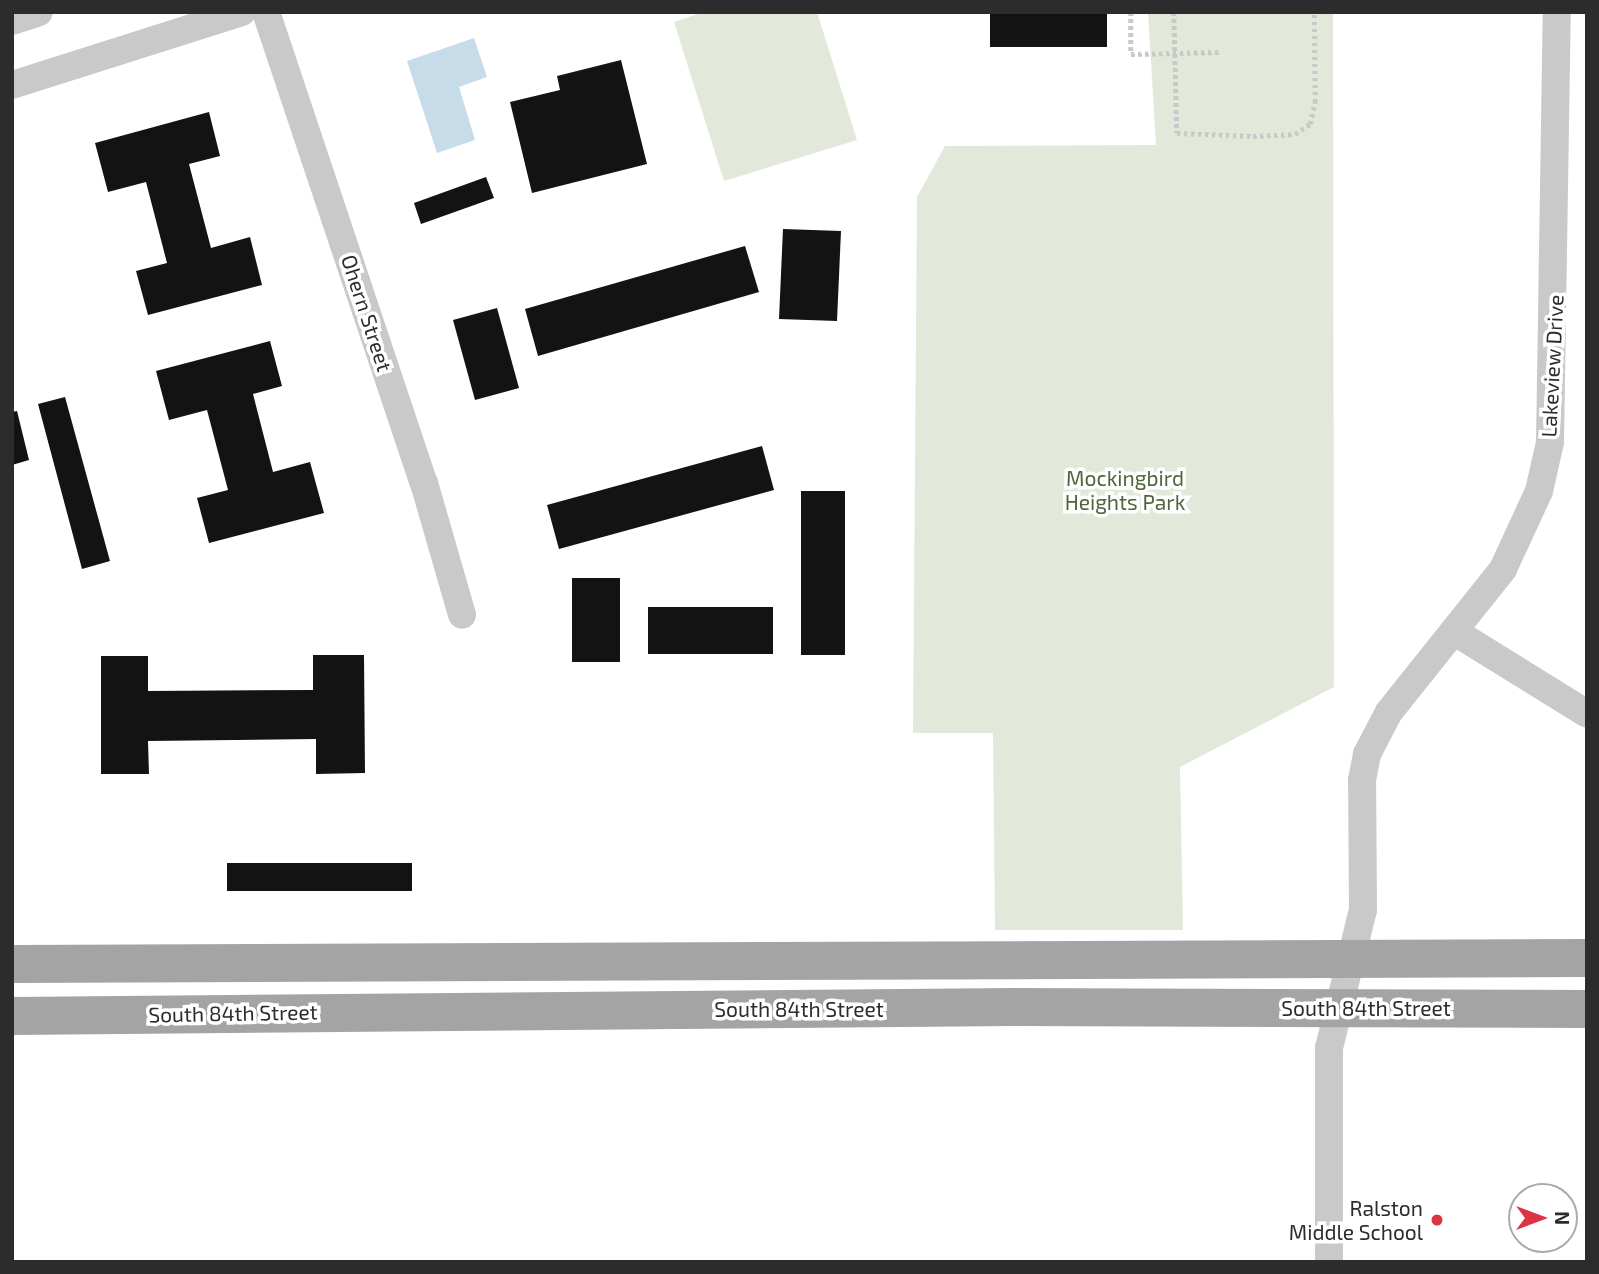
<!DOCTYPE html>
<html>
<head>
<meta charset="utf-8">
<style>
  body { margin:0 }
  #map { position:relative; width:1599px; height:1274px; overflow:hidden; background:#fff; font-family:"Exo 2",sans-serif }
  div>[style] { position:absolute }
  .green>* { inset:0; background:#e2e9da }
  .water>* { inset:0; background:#c6dce9 }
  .building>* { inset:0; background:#131313 }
  .path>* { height:4.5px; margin-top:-2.25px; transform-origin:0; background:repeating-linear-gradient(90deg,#c9c9c9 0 3.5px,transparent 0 7px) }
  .street>* { height:28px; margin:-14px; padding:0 14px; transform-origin:14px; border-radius:14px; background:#c9c9c9 }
  .primary>* { height:38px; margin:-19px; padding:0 19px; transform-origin:19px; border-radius:19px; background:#a4a4a4 }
  .dots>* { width:19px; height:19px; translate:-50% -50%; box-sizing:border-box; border:4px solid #fff; border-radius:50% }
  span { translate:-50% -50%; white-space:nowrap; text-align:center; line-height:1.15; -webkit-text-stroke:7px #fff; paint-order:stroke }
  .street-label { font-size:21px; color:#2c2c2c }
  .park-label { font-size:21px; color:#50653c }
  .poi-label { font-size:21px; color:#2c2c2c }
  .right { translate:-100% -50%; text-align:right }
  .frame { position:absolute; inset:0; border:14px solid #2c2c2c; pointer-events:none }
  .north { position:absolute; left:1508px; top:1183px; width:70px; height:70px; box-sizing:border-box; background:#fff; border:2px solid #ababab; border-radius:50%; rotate:90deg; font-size:19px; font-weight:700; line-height:28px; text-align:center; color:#2c2c2c }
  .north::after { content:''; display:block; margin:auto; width:24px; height:32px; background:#dd3445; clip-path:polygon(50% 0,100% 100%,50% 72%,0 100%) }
</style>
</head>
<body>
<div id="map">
  <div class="green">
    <i style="clip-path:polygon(704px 12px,817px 12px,857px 140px,724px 181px,674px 22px)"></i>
    <i style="clip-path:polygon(1148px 12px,1333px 12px,1334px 687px,1180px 767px,1183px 930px,995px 930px,993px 733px,913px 733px,917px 197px,945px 146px,1156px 145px)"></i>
  </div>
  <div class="water">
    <i style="clip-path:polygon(474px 38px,487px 77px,459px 87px,475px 140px,437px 153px,407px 61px)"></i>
  </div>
  <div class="building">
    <i style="clip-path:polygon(990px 12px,1107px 12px,1107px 47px,990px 47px)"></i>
    <i style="clip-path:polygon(621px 60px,647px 164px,532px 193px,510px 102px,560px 90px,557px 76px)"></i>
    <i style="clip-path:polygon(209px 112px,220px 156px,189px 164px,211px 248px,250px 237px,262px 285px,148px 315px,136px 271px,167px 263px,146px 182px,108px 192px,95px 143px)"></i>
    <i style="clip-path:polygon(486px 177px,494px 198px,421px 224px,414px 203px)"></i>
    <i style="clip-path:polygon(783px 229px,841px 231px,837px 321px,779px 319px)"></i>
    <i style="clip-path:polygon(745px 246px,759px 292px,538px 356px,525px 309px)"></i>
    <i style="clip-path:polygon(497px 308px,519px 388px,475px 400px,453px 320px)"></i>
    <i style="clip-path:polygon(270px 341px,282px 386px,253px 394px,273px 472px,310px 462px,324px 513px,209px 543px,197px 498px,228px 490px,207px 410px,169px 420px,156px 371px)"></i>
    <i style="clip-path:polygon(65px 397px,110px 561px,82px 569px,38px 404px)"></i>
    <i style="clip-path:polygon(17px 411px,29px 460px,12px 465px,12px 412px)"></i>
    <i style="clip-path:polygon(762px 446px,774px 490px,559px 549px,547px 505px)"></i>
    <i style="clip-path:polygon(801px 491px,845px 491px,845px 655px,801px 655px)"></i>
    <i style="clip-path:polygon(572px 578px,620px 578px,620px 662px,572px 662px)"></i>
    <i style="clip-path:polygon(648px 607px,773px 607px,773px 654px,648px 654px)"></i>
    <i style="clip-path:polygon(313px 655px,364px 655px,365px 773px,316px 774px,316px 739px,148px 741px,149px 774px,101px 774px,101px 656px,148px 656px,148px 691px,313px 690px)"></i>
    <i style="clip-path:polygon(227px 863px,412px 863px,412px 891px,227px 891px)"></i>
  </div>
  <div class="path">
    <i style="left:1131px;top:12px;width:42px;rotate:90deg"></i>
    <i style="left:1131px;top:54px;width:88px;rotate:-1.3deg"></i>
    <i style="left:1174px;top:12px;width:121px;rotate:88.6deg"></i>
    <i style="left:1177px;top:133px;width:76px;rotate:2.3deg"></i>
    <i style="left:1253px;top:136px;width:42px;rotate:-2.7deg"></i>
    <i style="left:1295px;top:134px;width:18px;rotate:-34deg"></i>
    <i style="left:1310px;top:124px;width:23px;rotate:-77deg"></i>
    <i style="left:1315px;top:102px;width:90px;rotate:-90.6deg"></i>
  </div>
  <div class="street">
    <i style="left:266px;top:12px;width:497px;rotate:71.5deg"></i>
    <i style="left:424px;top:483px;width:137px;rotate:73.9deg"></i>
    <i style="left:12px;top:21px;width:28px;rotate:-18deg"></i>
    <i style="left:12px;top:85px;width:241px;rotate:-17.6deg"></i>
    <i style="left:1455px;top:632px;width:155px;rotate:31.8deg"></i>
    <i style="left:1329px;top:1262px;width:214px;rotate:-90deg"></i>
    <i style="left:1329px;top:1048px;width:142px;rotate:-76.2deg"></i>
    <i style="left:1363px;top:910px;width:130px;rotate:-90.4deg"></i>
    <i style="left:1362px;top:780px;width:26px;rotate:-79deg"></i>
    <i style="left:1367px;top:754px;width:47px;rotate:-62.4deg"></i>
    <i style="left:1389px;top:712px;width:183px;rotate:-51.4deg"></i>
    <i style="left:1503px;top:569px;width:86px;rotate:-65.2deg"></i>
    <i style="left:1539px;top:491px;width:50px;rotate:-77.3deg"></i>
    <i style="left:1550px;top:442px;width:430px;rotate:-89.1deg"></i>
  </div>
  <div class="primary">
    <i style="left:12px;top:964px;width:1575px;rotate:-0.22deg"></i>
    <i style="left:12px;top:1016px;width:1001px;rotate:-0.52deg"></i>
    <i style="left:1013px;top:1007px;width:574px;rotate:0.2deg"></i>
  </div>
  <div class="dots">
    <i style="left:1437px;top:1220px;background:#dd3445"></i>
  </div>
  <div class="street-label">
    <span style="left:367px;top:313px;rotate:72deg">Ohern Street</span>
    <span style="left:1552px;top:366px;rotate:-87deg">Lakeview Drive</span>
    <span style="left:1366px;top:1008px">South 84th Street</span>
    <span style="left:799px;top:1009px">South 84th Street</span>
    <span style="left:233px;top:1013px;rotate:-1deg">South 84th Street</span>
  </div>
  <div class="park-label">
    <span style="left:1125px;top:490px">Mockingbird<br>Heights Park</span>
  </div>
  <div class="poi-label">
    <span class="right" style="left:1423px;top:1220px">Ralston<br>Middle School</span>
  </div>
  <div class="frame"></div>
  <div class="north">N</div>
</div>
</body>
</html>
